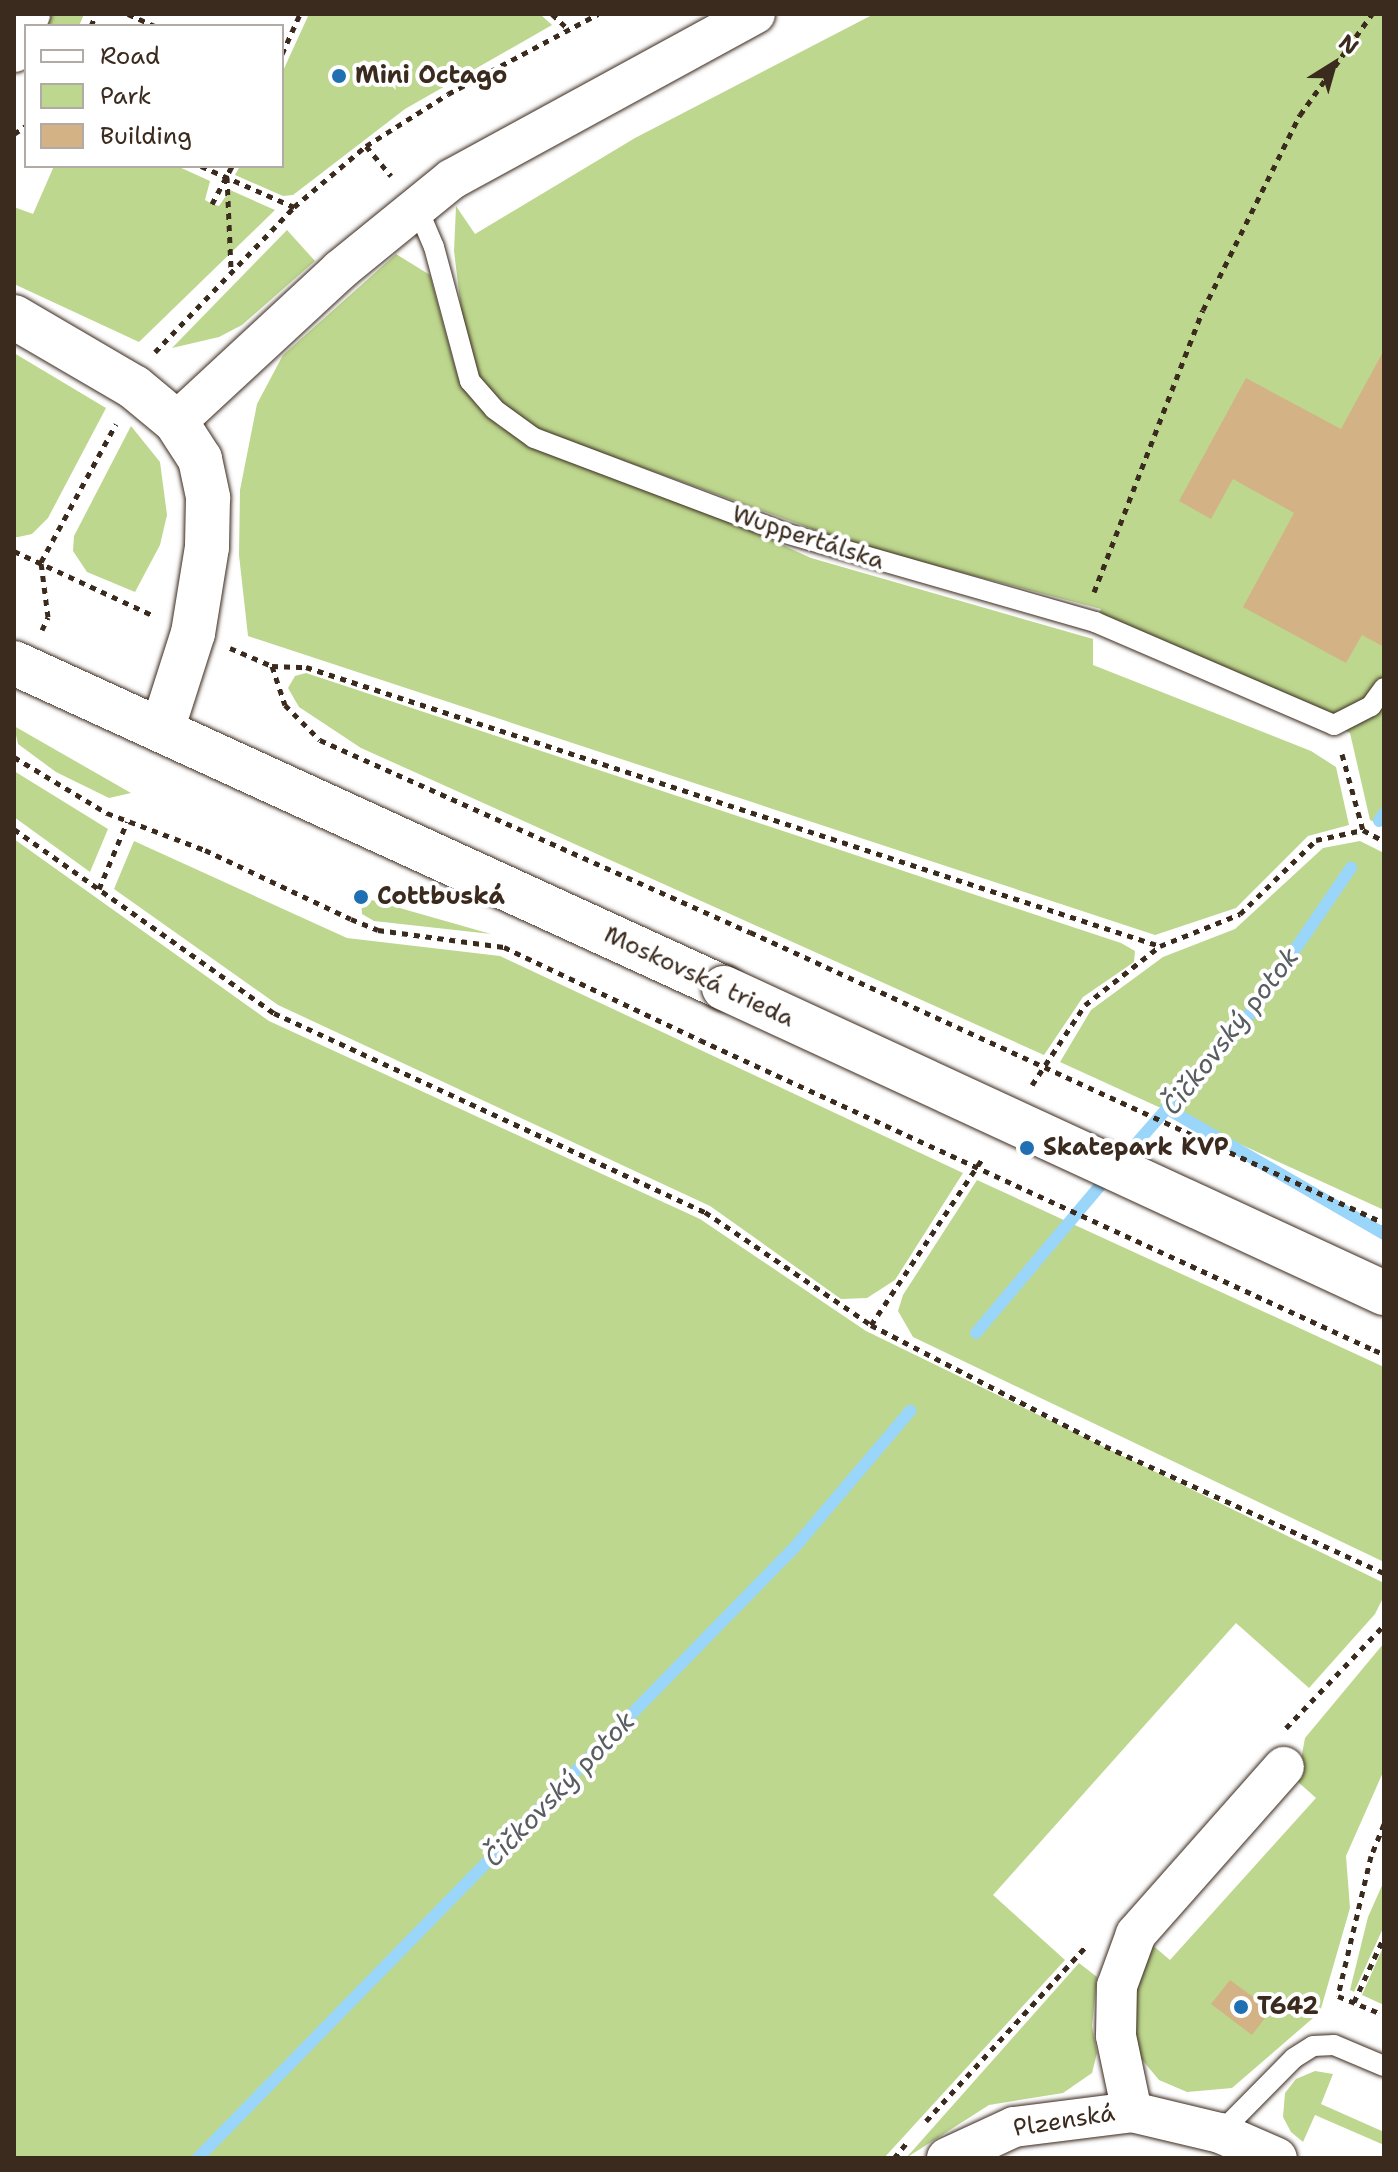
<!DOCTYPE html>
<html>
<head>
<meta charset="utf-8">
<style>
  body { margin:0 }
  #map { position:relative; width:1398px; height:2172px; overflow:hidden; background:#fff; font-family:"Shantell Sans",sans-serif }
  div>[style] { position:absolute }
  .green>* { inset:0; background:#bdd78e }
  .stream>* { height:12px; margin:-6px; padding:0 6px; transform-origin:6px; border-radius:6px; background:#9ad5fa }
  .building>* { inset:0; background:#d3b286 }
  .path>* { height:5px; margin-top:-2.5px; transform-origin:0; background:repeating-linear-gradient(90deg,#3b2a1e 0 6px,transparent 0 12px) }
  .roads { filter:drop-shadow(0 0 2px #3b2a1e) drop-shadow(0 0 2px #3b2a1e) }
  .lane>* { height:20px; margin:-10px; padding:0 10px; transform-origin:10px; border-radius:10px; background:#fff }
  .street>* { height:40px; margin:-20px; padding:0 20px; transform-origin:20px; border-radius:20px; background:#fff }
  .secondary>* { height:44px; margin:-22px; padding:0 22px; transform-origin:22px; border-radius:22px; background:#fff }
  .path-bridge>* { height:5px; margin-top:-2.5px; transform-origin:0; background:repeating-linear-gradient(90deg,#3b2a1e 0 6px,transparent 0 12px) }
  .bridges { filter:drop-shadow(0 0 2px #3b2a1e) drop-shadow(0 0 2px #3b2a1e) }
  .secondary-bridge>* { height:44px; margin:-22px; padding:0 22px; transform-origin:22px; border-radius:22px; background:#fff }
  .dots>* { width:22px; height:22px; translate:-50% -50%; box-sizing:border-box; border:4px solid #fff; border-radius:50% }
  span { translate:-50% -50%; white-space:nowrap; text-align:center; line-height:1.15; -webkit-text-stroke:8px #fff; paint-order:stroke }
  .poi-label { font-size:24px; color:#3b2a1e; font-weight:700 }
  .left { translate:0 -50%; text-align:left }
  .street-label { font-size:24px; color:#3b2a1e }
  .water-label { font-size:26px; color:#585d60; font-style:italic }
  .frame { position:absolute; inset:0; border:16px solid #3b2a1e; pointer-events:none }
  .legend { position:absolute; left:24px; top:24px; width:260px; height:144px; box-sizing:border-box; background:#fff; border:2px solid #b1aaa5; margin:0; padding:10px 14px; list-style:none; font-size:24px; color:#3b2a1e }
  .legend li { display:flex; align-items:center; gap:16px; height:40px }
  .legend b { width:40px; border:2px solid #b1aaa5 }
  .north { position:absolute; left:1294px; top:24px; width:80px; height:80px; -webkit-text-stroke:6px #fff; paint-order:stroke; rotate:37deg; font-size:22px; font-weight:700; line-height:32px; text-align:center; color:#3b2a1e }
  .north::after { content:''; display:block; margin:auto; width:28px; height:36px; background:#3b2a1e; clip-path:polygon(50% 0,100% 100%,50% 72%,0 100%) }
</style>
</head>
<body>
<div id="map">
  <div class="green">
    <i style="clip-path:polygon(52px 14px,84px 14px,79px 26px,48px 26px)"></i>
    <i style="clip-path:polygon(309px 14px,540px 14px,552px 25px,405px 109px,293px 195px,283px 196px,235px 175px,240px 166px,282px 166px,282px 73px)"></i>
    <i style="clip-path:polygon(874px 14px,1384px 14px,1384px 827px,1370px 820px,1350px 733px,1095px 622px,1101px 609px,860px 546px,544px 432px,511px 412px,476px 373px,466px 349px,454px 251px,456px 206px,475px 234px,635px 138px)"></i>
    <i style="clip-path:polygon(54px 166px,177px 166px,210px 181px,205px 200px,212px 204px,219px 206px,230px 190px,275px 210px,139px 342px,14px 284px,14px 207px,33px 214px)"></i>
    <i style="clip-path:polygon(287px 230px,315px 261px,242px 325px,219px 337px,172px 348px)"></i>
    <i style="clip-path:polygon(396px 254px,430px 275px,458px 378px,476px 404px,499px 426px,540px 451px,730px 521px,811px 558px,1093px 639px,1093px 665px,1311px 751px,1336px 767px,1349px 825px,1308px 836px,1236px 908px,1155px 935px,248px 636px,239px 555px,240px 490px,257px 404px,283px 355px)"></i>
    <i style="clip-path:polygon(14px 353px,106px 408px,48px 518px,32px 534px,18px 537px,14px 537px)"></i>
    <i style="clip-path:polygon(131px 426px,160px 462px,167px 515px,160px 545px,135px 592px,87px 572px,73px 551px,74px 536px)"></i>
    <i style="clip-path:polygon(306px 673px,1121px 943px,1135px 951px,1134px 962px,1083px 997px,1044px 1055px,361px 748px,299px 707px,288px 688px,295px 676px)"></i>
    <i style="clip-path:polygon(14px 726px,131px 793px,109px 798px,56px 772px,18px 744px)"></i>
    <i style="clip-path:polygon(14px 771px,108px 829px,90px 872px,14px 817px)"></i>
    <i style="clip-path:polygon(14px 839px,269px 1021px,700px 1219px,866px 1331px,1382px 1582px,1384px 1596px,1375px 1614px,1309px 1688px,1236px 1623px,993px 1895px,1065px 1960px,884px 2158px,14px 2158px)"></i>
    <i style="clip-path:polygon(134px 841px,347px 938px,500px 956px,963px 1173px,895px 1280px,867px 1298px,841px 1299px,710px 1206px,278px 1005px,114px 889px)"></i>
    <i style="clip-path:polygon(1360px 841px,1384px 853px,1384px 1210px,1060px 1062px,1091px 1010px,1163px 957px,1235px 929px,1323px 848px)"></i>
    <i style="clip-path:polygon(361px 897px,491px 934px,374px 921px,362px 914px)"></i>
    <i style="clip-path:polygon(977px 1180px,1384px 1367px,1384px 1562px,913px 1337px,898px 1311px,903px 1295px)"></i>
    <i style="clip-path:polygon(1384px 1643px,1384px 1770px,1346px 1856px,1350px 1908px,1320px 2012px,1232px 2088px,1187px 2092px,1159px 2080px,1139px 2056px,1129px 2013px,1151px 1944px,1170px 1960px,1316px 1798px,1297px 1781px,1305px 1738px)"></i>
    <i style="clip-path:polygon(1384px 1881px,1384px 1926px,1354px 1992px,1350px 1990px,1368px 1917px)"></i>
    <i style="clip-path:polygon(1384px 1945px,1384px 2005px,1362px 1995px)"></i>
    <i style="clip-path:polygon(1079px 1963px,1097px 1977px,1092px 2026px,1097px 2053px,1092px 2073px,1063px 2093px,989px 2105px,906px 2158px)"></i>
    <i style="clip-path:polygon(1315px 2071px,1333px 2074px,1321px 2104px,1384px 2132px,1384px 2145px,1315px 2115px,1303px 2142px,1291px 2132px,1283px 2117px,1285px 2093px,1296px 2079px)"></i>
  </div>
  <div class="stream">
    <i style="left:1379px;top:821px;width:9px;rotate:-58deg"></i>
    <i style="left:1166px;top:1108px;width:252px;rotate:30deg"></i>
    <i style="left:1121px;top:1161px;width:203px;rotate:-48.8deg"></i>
    <i style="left:1255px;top:1008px;width:170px;rotate:-55.6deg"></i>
    <i style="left:976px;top:1333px;width:207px;rotate:-49.9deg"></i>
    <i style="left:198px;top:2158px;width:853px;rotate:-45.67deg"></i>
    <i style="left:794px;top:1548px;width:180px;rotate:-49.7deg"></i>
  </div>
  <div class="building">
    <i style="clip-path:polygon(1384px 350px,1384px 647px,1362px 635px,1346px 663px,1243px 607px,1294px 513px,1233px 479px,1211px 519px,1179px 501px,1246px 378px,1341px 429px)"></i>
    <i style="clip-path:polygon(1230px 1980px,1271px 2010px,1252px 2035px,1211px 2004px)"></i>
  </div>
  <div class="path">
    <i style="left:128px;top:14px;width:30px;rotate:24deg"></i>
    <i style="left:552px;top:14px;width:22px;rotate:43deg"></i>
    <i style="left:91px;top:26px;width:13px;rotate:-67deg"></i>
    <i style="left:282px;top:54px;width:44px;rotate:-65.8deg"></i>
    <i style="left:14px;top:134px;width:14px;rotate:-34deg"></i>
    <i style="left:366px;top:146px;width:39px;rotate:50deg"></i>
    <i style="left:201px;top:166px;width:102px;rotate:23.8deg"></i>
    <i style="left:227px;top:177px;width:93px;rotate:87.5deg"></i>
    <i style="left:212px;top:204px;width:43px;rotate:-62.2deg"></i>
    <i style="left:155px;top:352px;width:201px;rotate:-46.2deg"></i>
    <i style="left:294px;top:207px;width:94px;rotate:-40.3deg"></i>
    <i style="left:366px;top:146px;width:97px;rotate:-32.4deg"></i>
    <i style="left:448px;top:94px;width:170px;rotate:-28.1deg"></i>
    <i style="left:14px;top:551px;width:154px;rotate:24.9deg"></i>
    <i style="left:1094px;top:592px;width:302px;rotate:-68.9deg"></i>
    <i style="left:1203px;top:310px;width:218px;rotate:-63.6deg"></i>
    <i style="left:1300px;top:115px;width:124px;rotate:-54.5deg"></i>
    <i style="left:42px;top:630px;width:14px;rotate:-65deg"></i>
    <i style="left:48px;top:617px;width:55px;rotate:-97.3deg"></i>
    <i style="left:41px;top:562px;width:157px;rotate:-61.5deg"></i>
    <i style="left:230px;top:648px;width:46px;rotate:23.2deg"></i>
    <i style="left:272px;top:666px;width:41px;rotate:71.6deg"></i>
    <i style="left:285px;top:705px;width:49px;rotate:45deg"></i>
    <i style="left:320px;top:740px;width:471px;rotate:24.1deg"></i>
    <i style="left:272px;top:666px;width:34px;rotate:2deg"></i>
    <i style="left:306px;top:667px;width:898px;rotate:18.09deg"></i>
    <i style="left:1160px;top:946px;width:86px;rotate:-21.8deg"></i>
    <i style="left:1240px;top:914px;width:106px;rotate:-44.2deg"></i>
    <i style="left:1316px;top:840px;width:48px;rotate:-12deg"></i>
    <i style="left:1363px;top:830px;width:24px;rotate:28deg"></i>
    <i style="left:1342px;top:754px;width:79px;rotate:74.6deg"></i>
    <i style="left:14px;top:757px;width:109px;rotate:31.1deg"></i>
    <i style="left:107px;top:813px;width:105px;rotate:20.7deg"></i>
    <i style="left:205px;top:850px;width:161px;rotate:25.3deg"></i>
    <i style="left:351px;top:919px;width:29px;rotate:22deg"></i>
    <i style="left:378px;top:930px;width:127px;rotate:7.7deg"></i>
    <i style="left:504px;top:947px;width:217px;rotate:25.4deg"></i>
    <i style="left:14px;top:829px;width:319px;rotate:35.3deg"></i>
    <i style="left:274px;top:1013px;width:475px;rotate:24.8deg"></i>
    <i style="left:705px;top:1212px;width:201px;rotate:34.2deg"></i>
    <i style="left:871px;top:1325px;width:203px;rotate:-56.2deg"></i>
    <i style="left:99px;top:889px;width:73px;rotate:-67.3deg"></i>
    <i style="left:1032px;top:1085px;width:96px;rotate:-56.5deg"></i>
    <i style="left:1085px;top:1005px;width:95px;rotate:-38.2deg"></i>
    <i style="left:871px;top:1325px;width:263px;rotate:27.3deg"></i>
    <i style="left:1105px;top:1446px;width:307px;rotate:24.5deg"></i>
    <i style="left:1374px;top:1350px;width:11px;rotate:22deg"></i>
    <i style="left:1286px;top:1728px;width:142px;rotate:-46.4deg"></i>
    <i style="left:1384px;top:1824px;width:35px;rotate:112deg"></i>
    <i style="left:1371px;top:1856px;width:144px;rotate:103.3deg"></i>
    <i style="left:1338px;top:1996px;width:50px;rotate:22.4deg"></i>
    <i style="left:1354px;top:2002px;width:72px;rotate:-65.2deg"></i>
    <i style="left:926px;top:2121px;width:239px;rotate:-47.5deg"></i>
    <i style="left:894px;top:2158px;width:23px;rotate:-50deg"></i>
  </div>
  <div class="roads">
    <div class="lane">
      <i style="left:417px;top:207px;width:43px;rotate:67deg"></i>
      <i style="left:434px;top:247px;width:139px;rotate:75deg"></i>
      <i style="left:470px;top:381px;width:37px;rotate:49deg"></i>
      <i style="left:494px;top:409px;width:49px;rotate:35.9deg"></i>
      <i style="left:534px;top:438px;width:268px;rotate:20.7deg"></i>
      <i style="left:785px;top:533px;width:323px;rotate:16deg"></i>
      <i style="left:1095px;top:622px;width:260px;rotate:23.3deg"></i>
      <i style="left:1334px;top:725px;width:42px;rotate:-27.2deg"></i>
      <i style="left:1371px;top:706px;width:22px;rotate:-54deg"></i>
      <i style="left:1220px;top:2133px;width:105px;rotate:-45.4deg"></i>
      <i style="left:1294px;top:2058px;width:22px;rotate:-32deg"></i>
      <i style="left:1313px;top:2046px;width:21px;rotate:-3deg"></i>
      <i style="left:1334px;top:2045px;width:54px;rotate:22.8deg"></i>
    </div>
    <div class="street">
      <i style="left:14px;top:52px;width:41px;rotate:-67.2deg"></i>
      <i style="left:176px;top:422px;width:224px;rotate:-42.8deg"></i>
      <i style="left:340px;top:270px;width:144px;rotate:-39.1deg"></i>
      <i style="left:452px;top:179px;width:345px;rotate:-28.6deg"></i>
      <i style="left:1132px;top:2112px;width:78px;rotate:-101.9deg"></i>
      <i style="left:1116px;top:2036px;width:50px;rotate:-88.9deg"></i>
      <i style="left:1117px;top:1986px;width:55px;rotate:-69.9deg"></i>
      <i style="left:1136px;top:1934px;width:223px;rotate:-48.5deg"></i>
      <i style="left:947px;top:2158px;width:74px;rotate:-24.8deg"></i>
      <i style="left:1014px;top:2127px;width:119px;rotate:-7.2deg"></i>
      <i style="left:1132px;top:2112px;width:90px;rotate:13.4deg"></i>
      <i style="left:1220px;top:2133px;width:62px;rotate:23.7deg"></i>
    </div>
    <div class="secondary">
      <i style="left:14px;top:317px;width:139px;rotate:30.3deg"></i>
      <i style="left:134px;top:387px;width:55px;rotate:39.8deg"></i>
      <i style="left:176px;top:422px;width:44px;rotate:57deg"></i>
      <i style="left:200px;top:459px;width:40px;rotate:78deg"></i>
      <i style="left:208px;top:498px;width:49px;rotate:91.2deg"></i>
      <i style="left:207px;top:547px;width:87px;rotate:99.2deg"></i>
      <i style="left:193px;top:633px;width:102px;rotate:107.7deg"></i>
      <i style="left:14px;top:663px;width:781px;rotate:24.6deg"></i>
    </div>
  </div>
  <div class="path-bridge">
    <i style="left:750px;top:932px;width:698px;rotate:24.65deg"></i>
    <i style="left:700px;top:1040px;width:742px;rotate:24.7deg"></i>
  </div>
  <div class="bridges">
    <div class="secondary-bridge">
      <i style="left:724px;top:988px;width:727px;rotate:24.8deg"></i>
    </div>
  </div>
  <div class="dots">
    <i style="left:339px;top:76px;background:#1f6fb2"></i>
    <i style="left:361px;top:897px;background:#1f6fb2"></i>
    <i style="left:1027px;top:1148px;background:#1f6fb2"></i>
    <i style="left:1241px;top:2007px;background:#1f6fb2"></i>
  </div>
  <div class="poi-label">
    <span class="left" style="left:355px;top:76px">Mini Octago</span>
    <span class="left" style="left:377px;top:897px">Cottbuská</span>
    <span class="left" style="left:1043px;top:1148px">Skatepark KVP</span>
    <span class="left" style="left:1257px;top:2007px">T642</span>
  </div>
  <div class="street-label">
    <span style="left:808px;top:538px;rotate:18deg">Wuppertálska</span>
    <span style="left:699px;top:977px;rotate:25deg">Moskovská trieda</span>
    <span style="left:1064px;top:2121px;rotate:-9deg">Plzenská</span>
  </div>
  <div class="water-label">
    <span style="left:1230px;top:1031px;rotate:-52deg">Čičkovský potok</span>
    <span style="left:559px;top:1789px;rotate:-46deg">Čičkovský potok</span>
  </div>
  <div class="frame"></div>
  <ul class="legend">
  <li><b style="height:10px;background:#fff"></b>Road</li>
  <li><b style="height:22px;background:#bdd78e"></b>Park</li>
  <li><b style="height:22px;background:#d3b286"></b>Building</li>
  </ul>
  <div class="north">N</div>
</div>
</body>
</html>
